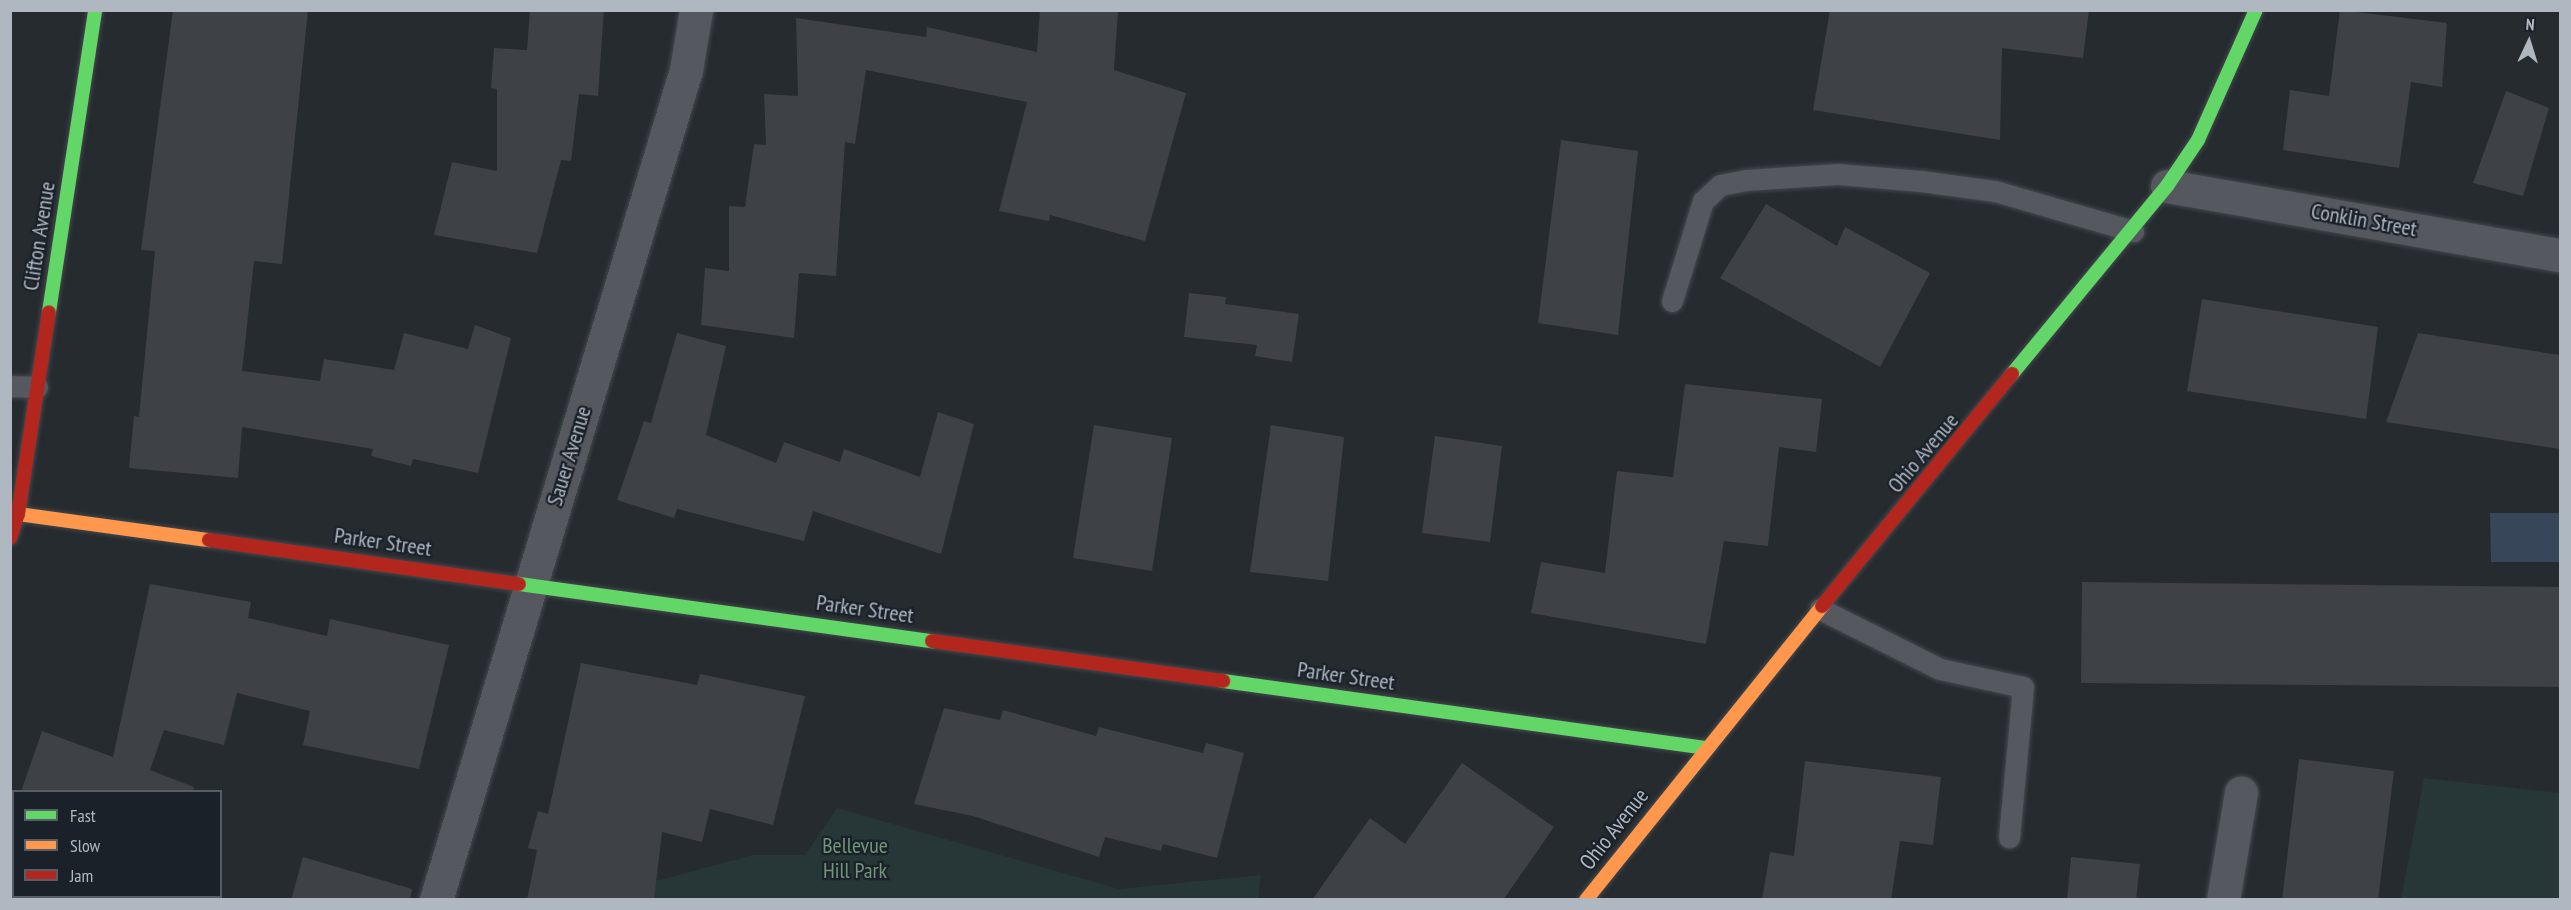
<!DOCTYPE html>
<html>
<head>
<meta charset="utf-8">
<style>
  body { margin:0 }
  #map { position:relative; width:2571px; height:910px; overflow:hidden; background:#262b30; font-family:"PT Sans Narrow",sans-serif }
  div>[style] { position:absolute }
  .green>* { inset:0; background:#273636 }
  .water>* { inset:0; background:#374658 }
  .building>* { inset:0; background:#3e4246 }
  .roads { filter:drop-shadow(0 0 2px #43484c) drop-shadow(0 0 2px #43484c) }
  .lane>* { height:21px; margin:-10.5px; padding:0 10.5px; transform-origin:10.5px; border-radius:10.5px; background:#55595f }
  .street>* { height:33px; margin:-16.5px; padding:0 16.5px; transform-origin:16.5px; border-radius:16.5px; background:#55595f }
  .fast>* { height:14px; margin:-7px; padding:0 7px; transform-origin:7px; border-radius:7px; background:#63d668 }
  .slow>* { height:14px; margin:-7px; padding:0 7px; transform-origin:7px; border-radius:7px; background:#ff974d }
  .jam>* { height:14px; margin:-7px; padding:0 7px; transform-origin:7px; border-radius:7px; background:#b3261e }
  span { translate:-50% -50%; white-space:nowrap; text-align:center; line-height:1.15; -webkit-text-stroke:4.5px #1b2129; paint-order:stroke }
  .street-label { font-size:22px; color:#afb7c1 }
  .park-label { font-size:22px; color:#719577 }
  .frame { position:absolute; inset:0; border:12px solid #afb7c1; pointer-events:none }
  .legend { position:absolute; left:12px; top:790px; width:210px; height:108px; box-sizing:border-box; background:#1b2129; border:2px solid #565d66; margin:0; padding:8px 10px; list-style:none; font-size:18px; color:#afb7c1 }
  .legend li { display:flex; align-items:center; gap:12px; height:30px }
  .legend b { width:30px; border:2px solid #565d66 }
  .north { position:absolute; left:2499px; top:12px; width:60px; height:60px; -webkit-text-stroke:4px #1b2129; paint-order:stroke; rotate:4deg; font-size:16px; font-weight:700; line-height:24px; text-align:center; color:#afb7c1 }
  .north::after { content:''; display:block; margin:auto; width:21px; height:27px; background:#afb7c1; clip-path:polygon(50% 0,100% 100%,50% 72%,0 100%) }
</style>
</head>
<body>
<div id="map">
  <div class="green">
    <i style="clip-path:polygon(2424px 778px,2560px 793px,2560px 899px,2401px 899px)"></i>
    <i style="clip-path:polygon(837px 808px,1119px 889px,1261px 875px,1258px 900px,654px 900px,656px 881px,753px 855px,805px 855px)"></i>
  </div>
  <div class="water">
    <i style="clip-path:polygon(2490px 513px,2560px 513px,2560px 562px,2491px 562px)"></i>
  </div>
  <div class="building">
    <i style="clip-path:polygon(173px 10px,308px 10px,282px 264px,254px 261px,242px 371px,320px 381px,324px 359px,394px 370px,404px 333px,468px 349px,475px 325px,511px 338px,478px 473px,413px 459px,411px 466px,371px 456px,373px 449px,242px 427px,238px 478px,129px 468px,134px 416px,139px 417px,155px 251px,141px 250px)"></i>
    <i style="clip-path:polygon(530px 10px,604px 10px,598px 96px,579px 94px,571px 161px,561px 160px,537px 253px,434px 235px,452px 162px,497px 171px,497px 89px,491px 88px,494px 48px,527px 50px)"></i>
    <i style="clip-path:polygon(1040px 10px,1118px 10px,1114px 70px,1186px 93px,1145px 241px,1050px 215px,1049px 221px,999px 211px,1027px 102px,866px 70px,855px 144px,845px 142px,836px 276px,799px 273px,794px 338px,701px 325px,705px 268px,729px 271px,729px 206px,745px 207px,754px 144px,766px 145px,764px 94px,798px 96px,796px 18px,926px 37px,927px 27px,1037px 52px)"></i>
    <i style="clip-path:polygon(1830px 10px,2089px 10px,2083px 58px,2002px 48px,2000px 140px,1813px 110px)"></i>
    <i style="clip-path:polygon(2340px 10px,2447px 23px,2442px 87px,2411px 82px,2399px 168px,2283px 150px,2290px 90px,2329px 96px)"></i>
    <i style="clip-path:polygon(2506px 91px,2549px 108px,2523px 196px,2473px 183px)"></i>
    <i style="clip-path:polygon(1561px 140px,1638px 151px,1618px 335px,1538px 323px)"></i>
    <i style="clip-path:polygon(1766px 204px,1837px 246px,1845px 227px,1930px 273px,1880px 367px,1720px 278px)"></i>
    <i style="clip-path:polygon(1189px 293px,1226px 297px,1225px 304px,1299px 314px,1292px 362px,1255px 356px,1257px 345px,1184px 337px)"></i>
    <i style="clip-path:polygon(2202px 299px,2378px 327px,2366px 419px,2187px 391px)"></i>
    <i style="clip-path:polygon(677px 333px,726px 346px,706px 435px,776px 463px,784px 442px,840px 462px,844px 449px,920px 477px,938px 412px,974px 424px,941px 554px,813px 511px,804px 541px,677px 509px,674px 518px,617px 500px,644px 421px,651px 423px)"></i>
    <i style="clip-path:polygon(2418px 333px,2560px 355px,2560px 449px,2386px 422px)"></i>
    <i style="clip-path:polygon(1685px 384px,1822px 399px,1816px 452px,1779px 447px,1768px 546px,1724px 541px,1706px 644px,1531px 613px,1541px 562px,1605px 573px,1617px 471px,1673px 477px)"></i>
    <i style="clip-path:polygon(1094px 425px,1172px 438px,1152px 571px,1073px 558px)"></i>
    <i style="clip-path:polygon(1271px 425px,1344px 437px,1328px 581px,1250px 572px)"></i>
    <i style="clip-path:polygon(1435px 436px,1502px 446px,1490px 542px,1422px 533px)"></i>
    <i style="clip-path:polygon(2082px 582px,2560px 587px,2560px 687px,2081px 683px)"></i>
    <i style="clip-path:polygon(150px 584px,251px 602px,248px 618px,327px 636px,330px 619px,449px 645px,419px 769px,303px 745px,310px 711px,237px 693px,224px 745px,164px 730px,150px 770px,194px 787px,193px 792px,21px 792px,42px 731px,113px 757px)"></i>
    <i style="clip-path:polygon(581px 663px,697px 685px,700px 674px,805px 696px,773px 825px,710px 809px,702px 842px,662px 832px,654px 900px,527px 900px,537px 850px,528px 848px,538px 811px,548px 814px)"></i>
    <i style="clip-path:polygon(944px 708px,1000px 720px,1003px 710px,1096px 736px,1099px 727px,1203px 753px,1206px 743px,1244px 753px,1217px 858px,1163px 844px,1161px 851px,1105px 837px,1099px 857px,973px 816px,914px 804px)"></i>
    <i style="clip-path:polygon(2299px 759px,2394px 771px,2378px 900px,2282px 900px)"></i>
    <i style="clip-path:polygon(1805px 761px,1941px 777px,1933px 845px,1900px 841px,1891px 900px,1762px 900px,1770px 852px,1794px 856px)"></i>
    <i style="clip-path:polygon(1462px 763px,1554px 827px,1503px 900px,1312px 900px,1370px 818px,1405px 844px)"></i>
    <i style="clip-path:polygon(303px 857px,412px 889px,410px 900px,291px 900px)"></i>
    <i style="clip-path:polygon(2071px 857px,2140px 864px,2136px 900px,2067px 900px)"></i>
  </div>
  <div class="roads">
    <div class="lane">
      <i style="left:1672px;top:301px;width:105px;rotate:-72.8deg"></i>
      <i style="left:1703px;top:201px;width:23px;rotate:-43deg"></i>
      <i style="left:1720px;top:185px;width:25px;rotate:-11deg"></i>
      <i style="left:1745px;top:180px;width:93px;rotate:-3.7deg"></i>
      <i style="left:1838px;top:174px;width:83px;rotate:4.8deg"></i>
      <i style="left:1921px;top:181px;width:75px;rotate:7.7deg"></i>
      <i style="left:1995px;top:191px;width:144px;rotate:16.2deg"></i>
      <i style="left:10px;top:386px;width:27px;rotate:2deg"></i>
      <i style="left:1820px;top:609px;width:134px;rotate:26.6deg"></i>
      <i style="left:1940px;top:669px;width:85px;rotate:12.2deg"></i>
      <i style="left:2023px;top:687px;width:151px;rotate:95.3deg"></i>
    </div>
    <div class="street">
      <i style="left:2167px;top:186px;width:399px;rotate:10deg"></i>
      <i style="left:436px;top:900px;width:867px;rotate:-73.24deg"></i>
      <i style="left:686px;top:70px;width:61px;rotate:-80.5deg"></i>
      <i style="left:2223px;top:900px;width:109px;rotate:-80.5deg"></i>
    </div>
    <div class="fast">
      <i style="left:49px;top:312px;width:305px;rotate:-81.3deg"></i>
      <i style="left:2012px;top:374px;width:244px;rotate:-50.5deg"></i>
      <i style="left:2167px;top:186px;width:55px;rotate:-56deg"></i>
      <i style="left:2198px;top:140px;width:142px;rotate:-66deg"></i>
      <i style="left:519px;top:584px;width:417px;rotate:7.9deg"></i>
      <i style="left:1223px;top:681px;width:487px;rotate:7.9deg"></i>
    </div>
    <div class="slow">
      <i style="left:18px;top:514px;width:193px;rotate:7.8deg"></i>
      <i style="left:1586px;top:900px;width:377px;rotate:-51.2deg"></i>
    </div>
    <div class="jam">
      <i style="left:10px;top:538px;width:25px;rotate:-72deg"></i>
      <i style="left:18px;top:514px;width:204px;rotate:-81.3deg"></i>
      <i style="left:209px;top:540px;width:313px;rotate:8.1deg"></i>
      <i style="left:1822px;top:606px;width:300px;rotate:-50.7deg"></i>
      <i style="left:932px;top:641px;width:294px;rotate:7.8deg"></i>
    </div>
  </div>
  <div class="street-label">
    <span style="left:2364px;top:220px;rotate:10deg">Conklin Street</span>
    <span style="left:39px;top:236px;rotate:-81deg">Clifton Avenue</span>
    <span style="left:1923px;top:453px;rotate:-50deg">Ohio Avenue</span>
    <span style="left:569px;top:456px;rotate:-73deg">Sauer Avenue</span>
    <span style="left:383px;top:542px;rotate:8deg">Parker Street</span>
    <span style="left:865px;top:609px;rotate:8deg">Parker Street</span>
    <span style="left:1346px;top:676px;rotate:8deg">Parker Street</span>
    <span style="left:1614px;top:829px;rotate:-52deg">Ohio Avenue</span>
  </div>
  <div class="park-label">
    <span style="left:855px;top:858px">Bellevue<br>Hill Park</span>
  </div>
  <div class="frame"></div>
  <ul class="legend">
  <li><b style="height:8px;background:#63d668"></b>Fast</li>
  <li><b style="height:8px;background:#ff974d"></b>Slow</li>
  <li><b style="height:8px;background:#b3261e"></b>Jam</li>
  </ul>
  <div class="north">N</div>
</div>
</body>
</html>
